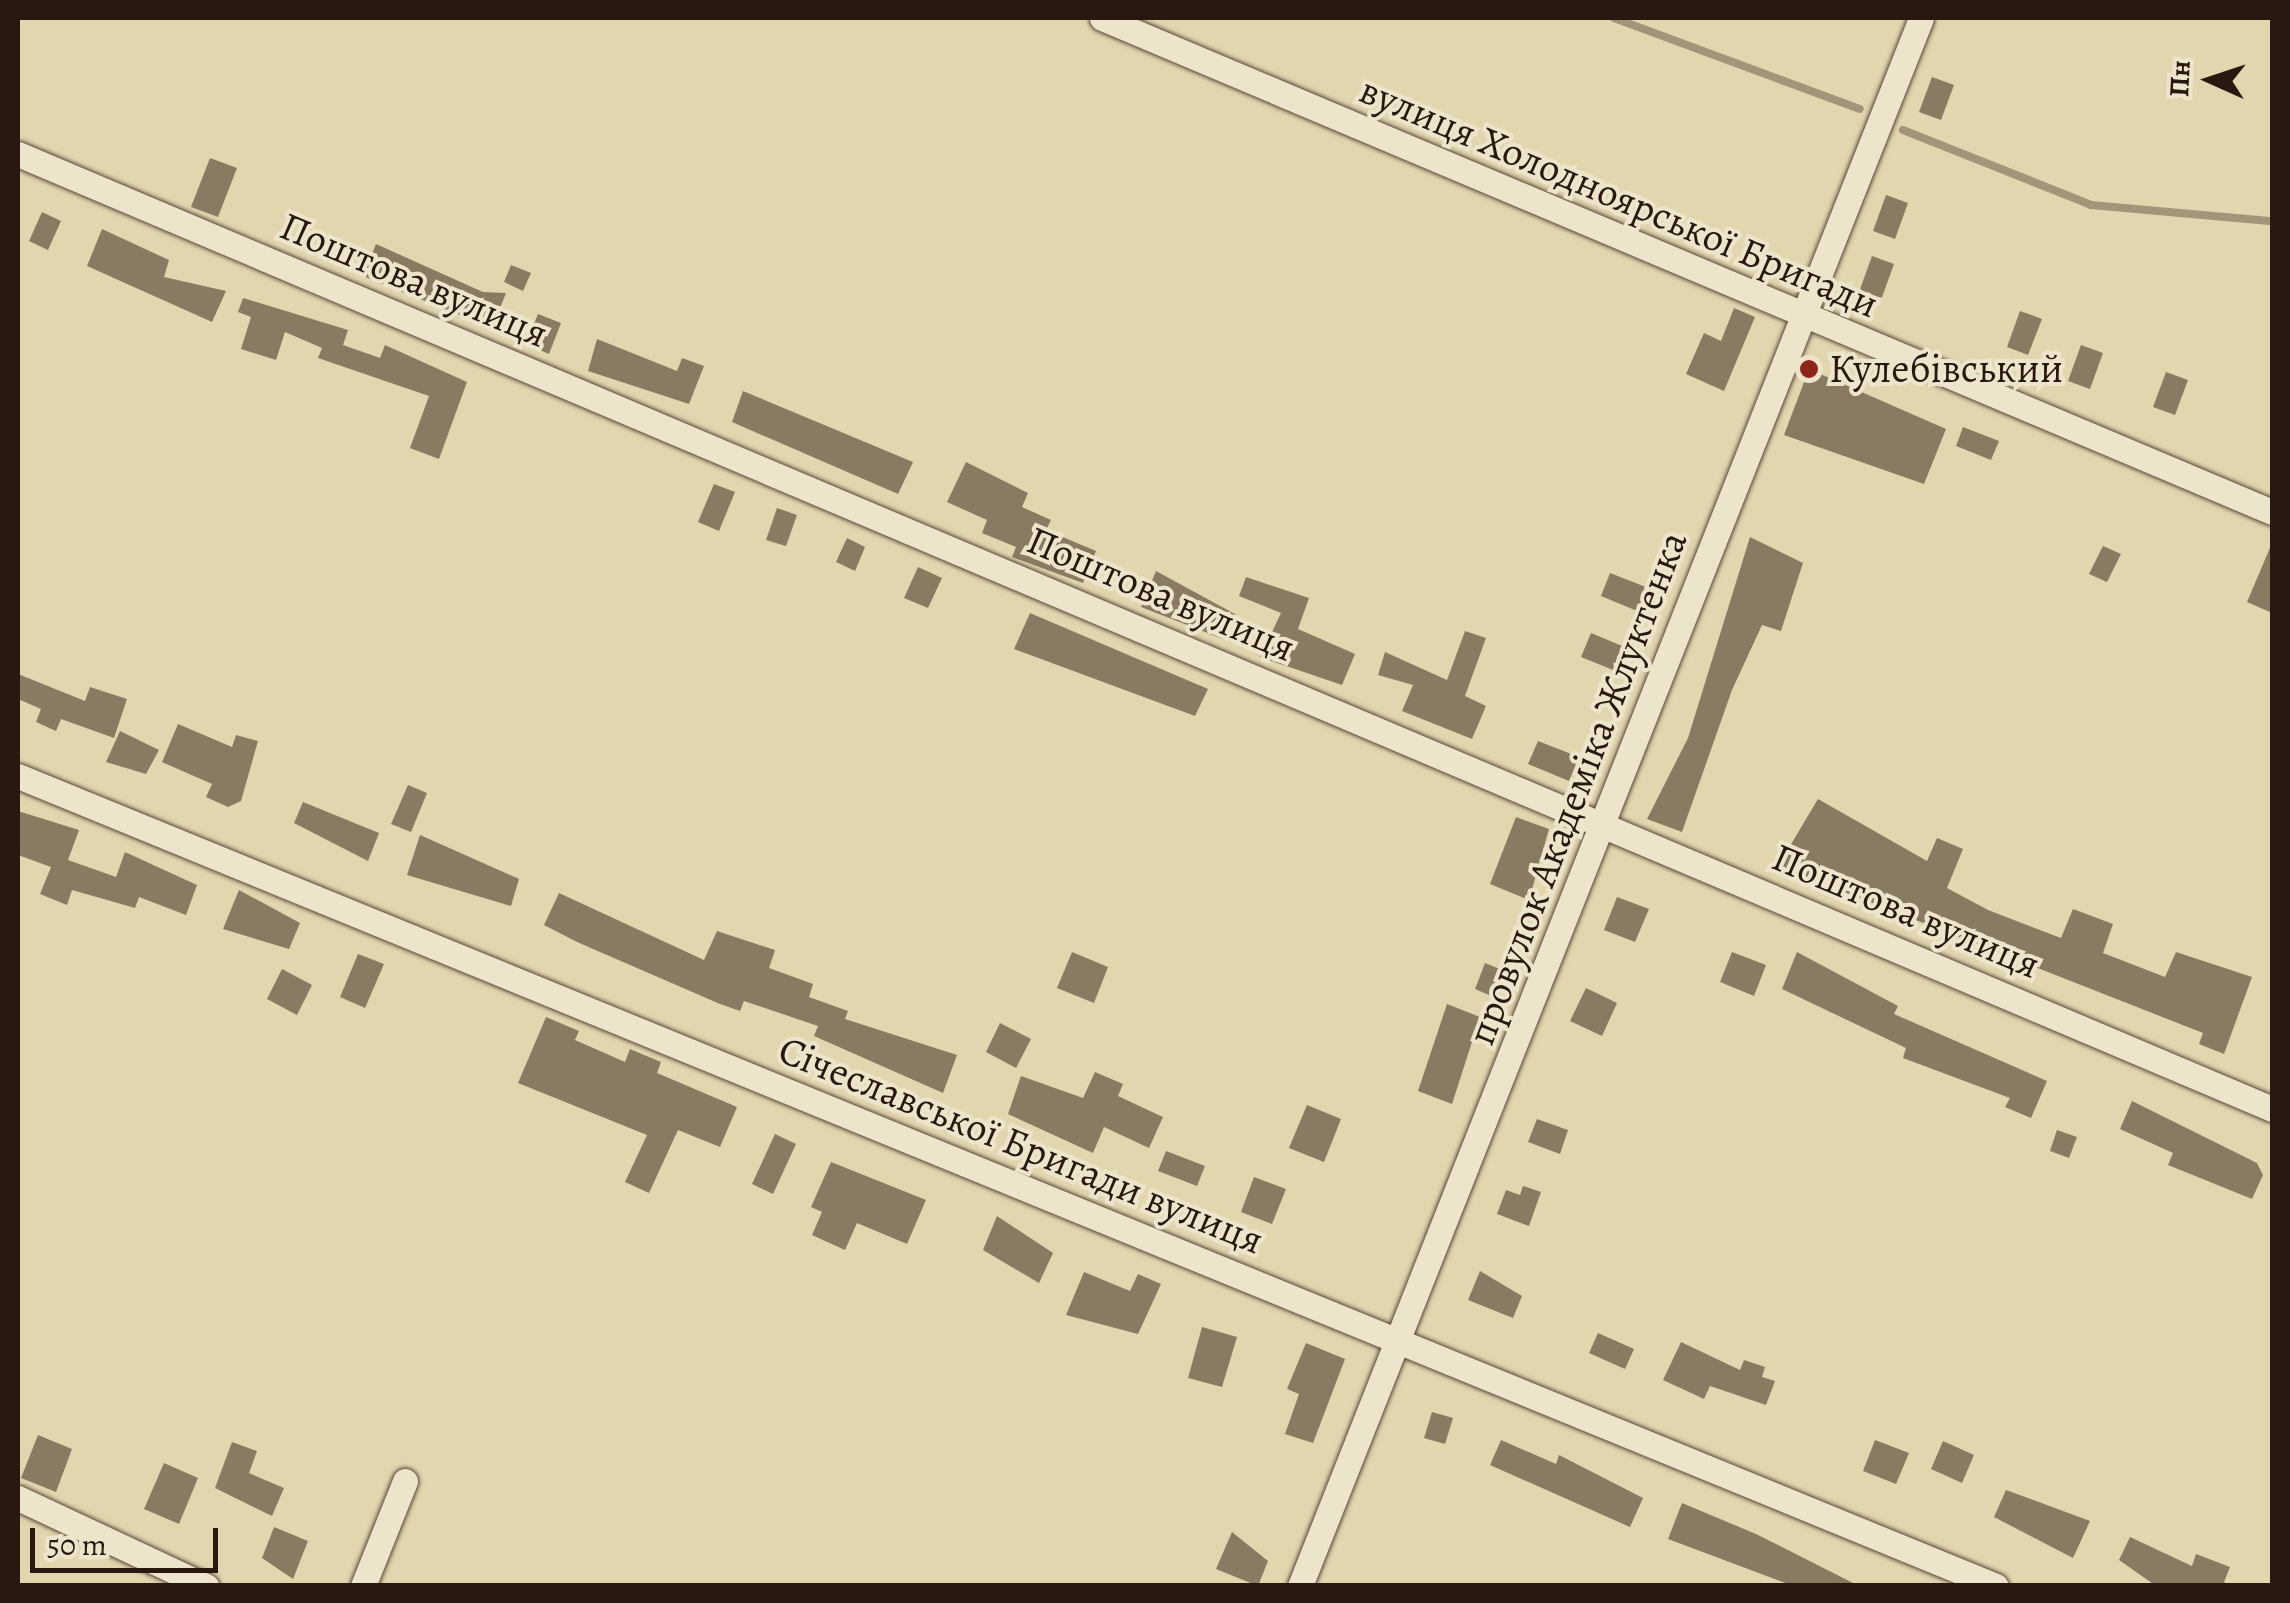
<!DOCTYPE html>
<html>
<head>
<meta charset="utf-8">
<style>
  body { margin:0 }
  #map { position:relative; width:2290px; height:1603px; overflow:hidden; background:#e2d6af; font-family:Alegreya,serif }
  div>[style] { position:absolute }
  .stream>* { height:8px; margin:-4px; padding:0 4px; transform-origin:4px; border-radius:4px; background:#a39579 }
  .building>* { inset:0; background:#897b62 }
  .roads { filter:drop-shadow(0 0 2px #574837) drop-shadow(0 0 2px #574837) }
  .minor>* { height:25px; margin:-12.5px; padding:0 12.5px; transform-origin:12.5px; border-radius:12.5px; background:#ece4cb }
  .dots>* { width:28px; height:28px; translate:-50% -50%; box-sizing:border-box; border:5px solid #ece4cb; border-radius:50% }
  span { translate:-50% -50%; white-space:nowrap; text-align:center; line-height:1.15; -webkit-text-stroke:8px #ece4cb; paint-order:stroke }
  .street-label { font-size:40px; color:#29180f }
  .poi-label { font-size:40px; color:#29180f }
  .left { translate:0 -50%; text-align:left }
  .frame { position:absolute; inset:0; border:20px solid #29180f; pointer-events:none }
  .north { position:absolute; left:2160px; top:30px; width:100px; height:100px; -webkit-text-stroke:8px #ece4cb; paint-order:stroke; rotate:273deg; font-size:28px; font-weight:700; line-height:40px; text-align:center; color:#29180f }
  .north::after { content:''; display:block; margin:auto; width:35px; height:45px; background:#29180f; clip-path:polygon(50% 0,100% 100%,50% 72%,0 100%) }
  .scale { position:absolute; left:30px; top:1528px; width:188px; height:45px; box-sizing:border-box; border:5px solid #29180f; border-top:0; padding-left:12px; font-size:30px; line-height:35px; white-space:nowrap; color:#29180f; -webkit-text-stroke:8px #ece4cb; paint-order:stroke }
</style>
</head>
<body>
<div id="map">
  <div class="stream">
    <i style="left:1614px;top:18px;width:262px;rotate:20.3deg"></i>
    <i style="left:1903px;top:130px;width:202px;rotate:21.7deg"></i>
    <i style="left:2091px;top:205px;width:182px;rotate:5.1deg"></i>
  </div>
  <div class="building">
    <i style="clip-path:polygon(1932px 77px,1954px 85px,1941px 120px,1919px 112px)"></i>
    <i style="clip-path:polygon(210px 158px,237px 168px,218px 217px,191px 207px)"></i>
    <i style="clip-path:polygon(1886px 195px,1908px 203px,1895px 239px,1873px 231px)"></i>
    <i style="clip-path:polygon(42px 212px,61px 221px,48px 250px,29px 241px)"></i>
    <i style="clip-path:polygon(102px 229px,169px 260px,164px 277px,226px 291px,212px 322px,87px 266px)"></i>
    <i style="clip-path:polygon(376px 244px,483px 292px,506px 293px,492px 328px,363px 276px)"></i>
    <i style="clip-path:polygon(1872px 256px,1894px 264px,1881px 300px,1859px 292px)"></i>
    <i style="clip-path:polygon(511px 265px,531px 273px,523px 291px,504px 282px)"></i>
    <i style="clip-path:polygon(243px 298px,348px 330px,343px 345px,380px 358px,385px 345px,467px 382px,439px 459px,410px 448px,429px 396px,318px 358px,322px 348px,285px 332px,276px 360px,241px 349px,251px 317px,238px 312px)"></i>
    <i style="clip-path:polygon(1734px 308px,1755px 317px,1724px 391px,1686px 374px,1704px 333px,1721px 341px)"></i>
    <i style="clip-path:polygon(2020px 311px,2042px 319px,2028px 355px,2007px 347px)"></i>
    <i style="clip-path:polygon(538px 314px,561px 323px,549px 354px,526px 344px)"></i>
    <i style="clip-path:polygon(597px 339px,677px 371px,682px 358px,704px 366px,689px 404px,588px 371px)"></i>
    <i style="clip-path:polygon(2081px 345px,2103px 353px,2090px 389px,2068px 381px)"></i>
    <i style="clip-path:polygon(1809px 369px,1946px 429px,1924px 484px,1784px 435px)"></i>
    <i style="clip-path:polygon(2166px 372px,2188px 380px,2175px 415px,2153px 407px)"></i>
    <i style="clip-path:polygon(743px 391px,913px 462px,898px 494px,732px 422px)"></i>
    <i style="clip-path:polygon(1963px 427px,1999px 441px,1991px 460px,1956px 446px)"></i>
    <i style="clip-path:polygon(966px 462px,1028px 493px,1022px 507px,1051px 520px,1046px 530px,1096px 551px,1083px 583px,1012px 557px,1016px 547px,982px 533px,987px 520px,947px 502px)"></i>
    <i style="clip-path:polygon(714px 484px,735px 492px,719px 531px,698px 522px)"></i>
    <i style="clip-path:polygon(777px 508px,797px 515px,786px 546px,766px 540px)"></i>
    <i style="clip-path:polygon(1750px 537px,1803px 563px,1781px 631px,1762px 625px,1732px 690px,1682px 832px,1647px 819px,1688px 738px)"></i>
    <i style="clip-path:polygon(847px 538px,865px 547px,855px 571px,836px 562px)"></i>
    <i style="clip-path:polygon(2272px 543px,2272px 613px,2247px 602px)"></i>
    <i style="clip-path:polygon(2103px 546px,2121px 554px,2107px 582px,2089px 574px)"></i>
    <i style="clip-path:polygon(918px 567px,942px 578px,928px 608px,904px 598px)"></i>
    <i style="clip-path:polygon(1156px 571px,1235px 614px,1223px 639px,1141px 607px)"></i>
    <i style="clip-path:polygon(1610px 573px,1651px 589px,1642px 613px,1601px 596px)"></i>
    <i style="clip-path:polygon(1246px 577px,1309px 598px,1298px 629px,1355px 654px,1342px 685px,1260px 657px,1281px 613px,1239px 596px)"></i>
    <i style="clip-path:polygon(1030px 613px,1208px 689px,1195px 716px,1014px 649px)"></i>
    <i style="clip-path:polygon(1465px 631px,1486px 638px,1465px 696px,1486px 706px,1472px 739px,1402px 711px,1413px 685px,1378px 675px,1385px 652px,1447px 680px)"></i>
    <i style="clip-path:polygon(1591px 633px,1627px 648px,1618px 672px,1581px 657px)"></i>
    <i style="clip-path:polygon(18px 674px,85px 701px,90px 687px,127px 699px,114px 738px,61px 719px,56px 731px,36px 722px,41px 709px,18px 699px)"></i>
    <i style="clip-path:polygon(178px 724px,232px 747px,236px 735px,258px 741px,241px 801px,228px 807px,206px 797px,212px 784px,162px 762px)"></i>
    <i style="clip-path:polygon(120px 731px,159px 750px,146px 774px,106px 762px)"></i>
    <i style="clip-path:polygon(1538px 741px,1579px 757px,1569px 781px,1528px 764px)"></i>
    <i style="clip-path:polygon(408px 785px,427px 793px,411px 832px,391px 824px)"></i>
    <i style="clip-path:polygon(1818px 799px,1927px 861px,1937px 838px,1963px 849px,1947px 888px,1988px 910px,2061px 938px,2073px 909px,2113px 924px,2103px 953px,2165px 977px,2176px 952px,2252px 977px,2224px 1054px,2199px 1044px,2203px 1033px,1778px 866px)"></i>
    <i style="clip-path:polygon(303px 802px,379px 833px,368px 861px,294px 823px)"></i>
    <i style="clip-path:polygon(18px 811px,79px 830px,68px 860px,116px 877px,125px 852px,197px 885px,186px 915px,139px 897px,135px 908px,72px 890px,67px 905px,40px 894px,51px 867px,18px 855px)"></i>
    <i style="clip-path:polygon(1516px 817px,1549px 829px,1529px 900px,1490px 884px)"></i>
    <i style="clip-path:polygon(420px 835px,519px 879px,511px 906px,407px 875px)"></i>
    <i style="clip-path:polygon(239px 890px,300px 923px,289px 949px,223px 929px)"></i>
    <i style="clip-path:polygon(559px 893px,704px 960px,717px 931px,775px 950px,769px 968px,813px 984px,809px 997px,848px 1011px,845px 1019px,957px 1055px,943px 1093px,814px 1036px,818px 1026px,744px 1001px,740px 1011px,720px 1004px,577px 942px,544px 925px)"></i>
    <i style="clip-path:polygon(1617px 897px,1649px 909px,1635px 942px,1604px 930px)"></i>
    <i style="clip-path:polygon(1072px 952px,1108px 967px,1094px 1003px,1057px 988px)"></i>
    <i style="clip-path:polygon(1732px 952px,1766px 965px,1754px 996px,1720px 982px)"></i>
    <i style="clip-path:polygon(1797px 952px,1898px 1006px,1894px 1014px,2047px 1081px,2031px 1118px,2005px 1107px,2010px 1098px,1903px 1058px,1906px 1048px,1782px 989px)"></i>
    <i style="clip-path:polygon(358px 954px,384px 964px,365px 1008px,340px 997px)"></i>
    <i style="clip-path:polygon(1485px 963px,1507px 972px,1496px 998px,1475px 989px)"></i>
    <i style="clip-path:polygon(282px 969px,312px 985px,297px 1015px,267px 999px)"></i>
    <i style="clip-path:polygon(1586px 988px,1617px 1003px,1602px 1036px,1570px 1021px)"></i>
    <i style="clip-path:polygon(1447px 1004px,1480px 1017px,1452px 1104px,1418px 1091px)"></i>
    <i style="clip-path:polygon(546px 1017px,579px 1031px,575px 1040px,625px 1062px,630px 1049px,661px 1062px,657px 1073px,737px 1107px,720px 1147px,678px 1130px,649px 1193px,625px 1182px,647px 1135px,518px 1083px)"></i>
    <i style="clip-path:polygon(1000px 1023px,1031px 1039px,1016px 1068px,986px 1052px)"></i>
    <i style="clip-path:polygon(1095px 1072px,1123px 1084px,1118px 1096px,1163px 1117px,1149px 1148px,1104px 1127px,1093px 1153px,1008px 1114px,1021px 1076px,1083px 1098px)"></i>
    <i style="clip-path:polygon(2132px 1101px,2257px 1163px,2263px 1175px,2252px 1199px,2168px 1165px,2173px 1153px,2120px 1129px)"></i>
    <i style="clip-path:polygon(1307px 1105px,1341px 1119px,1324px 1162px,1289px 1148px)"></i>
    <i style="clip-path:polygon(1537px 1119px,1568px 1130px,1560px 1154px,1528px 1142px)"></i>
    <i style="clip-path:polygon(2057px 1130px,2077px 1137px,2069px 1158px,2050px 1151px)"></i>
    <i style="clip-path:polygon(775px 1134px,796px 1144px,773px 1194px,752px 1184px)"></i>
    <i style="clip-path:polygon(1166px 1151px,1205px 1166px,1197px 1186px,1158px 1171px)"></i>
    <i style="clip-path:polygon(831px 1162px,926px 1200px,907px 1244px,857px 1223px,845px 1250px,812px 1235px,822px 1212px,811px 1207px)"></i>
    <i style="clip-path:polygon(1254px 1177px,1286px 1189px,1272px 1224px,1241px 1212px)"></i>
    <i style="clip-path:polygon(1523px 1186px,1541px 1192px,1529px 1226px,1497px 1214px,1506px 1190px,1520px 1195px)"></i>
    <i style="clip-path:polygon(997px 1216px,1053px 1253px,1039px 1283px,983px 1250px)"></i>
    <i style="clip-path:polygon(1480px 1271px,1522px 1296px,1513px 1318px,1468px 1300px)"></i>
    <i style="clip-path:polygon(1084px 1272px,1130px 1291px,1138px 1274px,1161px 1284px,1138px 1334px,1066px 1315px)"></i>
    <i style="clip-path:polygon(1202px 1327px,1237px 1337px,1222px 1387px,1188px 1378px)"></i>
    <i style="clip-path:polygon(1598px 1333px,1634px 1349px,1625px 1369px,1589px 1353px)"></i>
    <i style="clip-path:polygon(1681px 1342px,1740px 1370px,1744px 1360px,1765px 1367px,1762px 1377px,1775px 1381px,1766px 1405px,1710px 1386px,1704px 1399px,1663px 1380px)"></i>
    <i style="clip-path:polygon(1306px 1343px,1345px 1359px,1313px 1443px,1285px 1434px,1299px 1394px,1287px 1389px)"></i>
    <i style="clip-path:polygon(1432px 1412px,1453px 1418px,1445px 1444px,1424px 1438px)"></i>
    <i style="clip-path:polygon(38px 1435px,72px 1449px,56px 1492px,21px 1478px)"></i>
    <i style="clip-path:polygon(1501px 1440px,1556px 1464px,1559px 1455px,1643px 1498px,1630px 1527px,1490px 1465px)"></i>
    <i style="clip-path:polygon(1875px 1440px,1909px 1453px,1896px 1484px,1863px 1471px)"></i>
    <i style="clip-path:polygon(1943px 1441px,1974px 1455px,1962px 1483px,1931px 1469px)"></i>
    <i style="clip-path:polygon(232px 1442px,257px 1451px,249px 1473px,284px 1488px,272px 1516px,215px 1488px)"></i>
    <i style="clip-path:polygon(164px 1463px,198px 1478px,179px 1524px,144px 1509px)"></i>
    <i style="clip-path:polygon(2006px 1490px,2090px 1521px,2073px 1558px,1994px 1517px)"></i>
    <i style="clip-path:polygon(1682px 1503px,1756px 1534px,1859px 1586px,1793px 1586px,1668px 1539px)"></i>
    <i style="clip-path:polygon(274px 1527px,308px 1541px,293px 1579px,262px 1558px)"></i>
    <i style="clip-path:polygon(1232px 1532px,1268px 1561px,1258px 1586px,1216px 1569px)"></i>
    <i style="clip-path:polygon(2130px 1537px,2192px 1566px,2196px 1554px,2230px 1567px,2224px 1582px,2232px 1586px,2156px 1586px,2119px 1560px)"></i>
  </div>
  <div class="roads">
    <div class="minor">
      <i style="left:1102px;top:18px;width:1270px;rotate:22.89deg"></i>
      <i style="left:18px;top:154px;width:2448px;rotate:22.96deg"></i>
      <i style="left:18px;top:776px;width:2137px;rotate:22.27deg"></i>
      <i style="left:18px;top:1498px;width:208px;rotate:25.1deg"></i>
      <i style="left:363px;top:1586px;width:113px;rotate:-68.2deg"></i>
      <i style="left:1300px;top:1586px;width:1686px;rotate:-68.39deg"></i>
    </div>
  </div>
  <div class="dots">
    <i style="left:1809px;top:369px;background:#8f2418"></i>
  </div>
  <div class="street-label">
    <span style="left:1619px;top:197px;rotate:23deg">вулиця Холодноярської Бригади</span>
    <span style="left:414px;top:280px;rotate:23deg">Поштова вулиця</span>
    <span style="left:1161px;top:594px;rotate:23deg">Поштова вулиця</span>
    <span style="left:1577px;top:788px;rotate:-69deg">провулок Академіка Жлуктенка</span>
    <span style="left:1906px;top:911px;rotate:23deg">Поштова вулиця</span>
    <span style="left:1021px;top:1145px;rotate:22deg">Січеславської Бригади вулиця</span>
  </div>
  <div class="poi-label">
    <span class="left" style="left:1829px;top:369px">Кулебівський</span>
  </div>
  <div class="frame"></div>
  <div class="north">Пн</div>
  <div class="scale">50 m</div>
</div>
</body>
</html>
